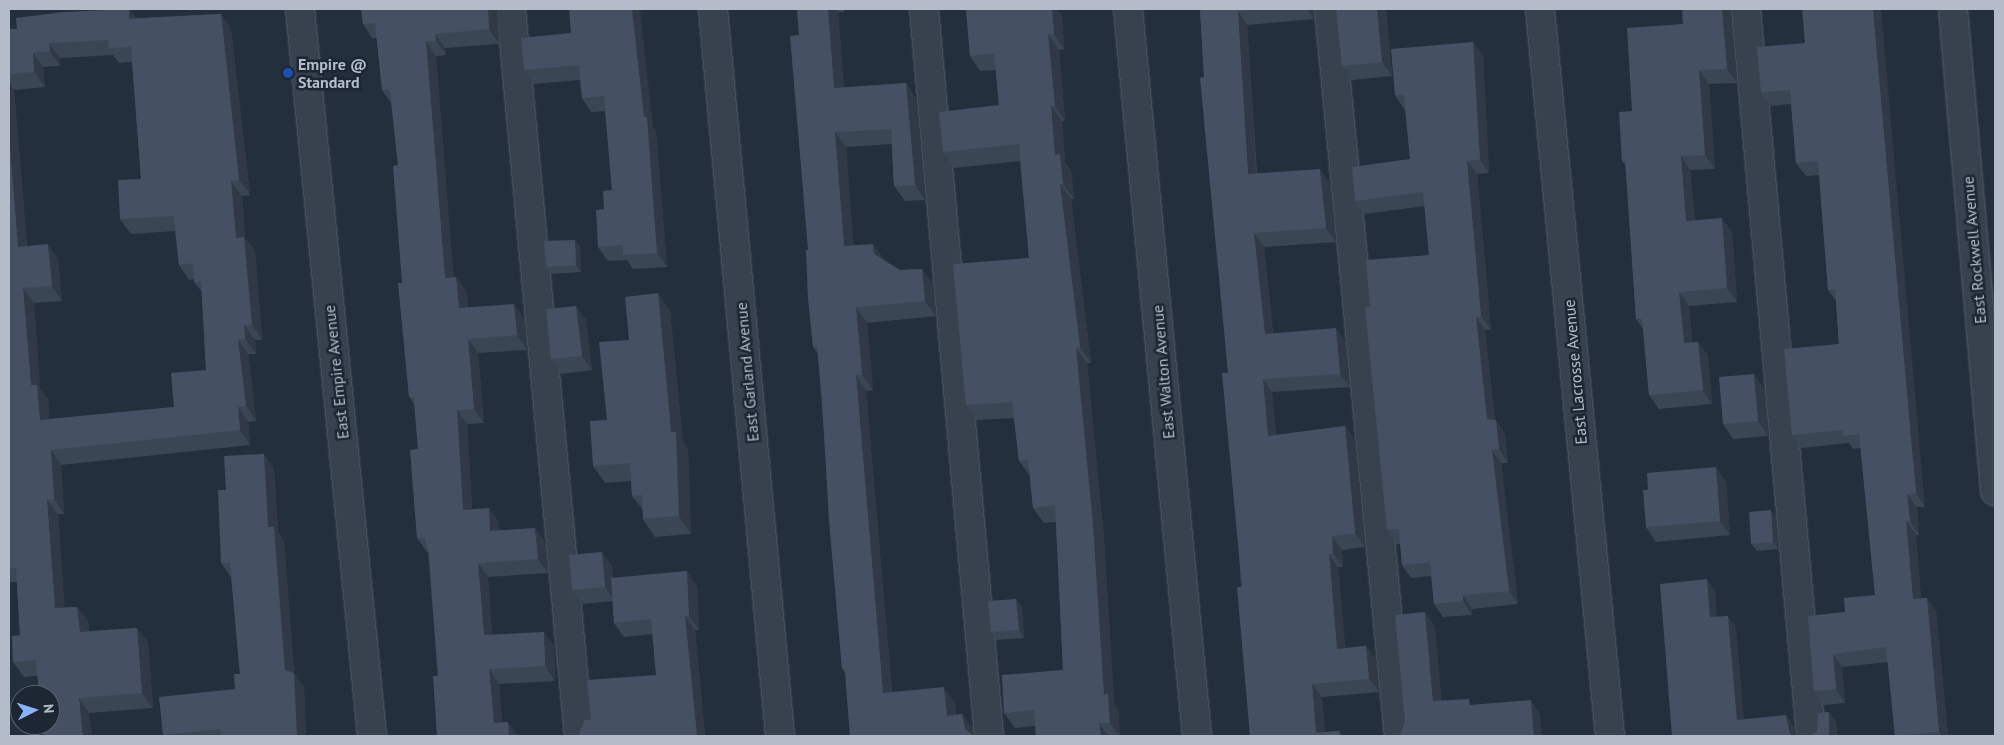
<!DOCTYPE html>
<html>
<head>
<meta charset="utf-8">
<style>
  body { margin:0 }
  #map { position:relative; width:2004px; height:745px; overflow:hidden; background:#242f3e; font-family:"PT Sans",sans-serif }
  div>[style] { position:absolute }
  .roads { filter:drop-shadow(0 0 1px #565f6c) drop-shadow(0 0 1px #565f6c) }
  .minor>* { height:28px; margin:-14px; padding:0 14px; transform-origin:14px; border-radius:14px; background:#38414e }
  .wall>* { inset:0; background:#3b4654 }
  .shaded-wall>* { inset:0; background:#303945 }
  .building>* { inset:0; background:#455162 }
  .dots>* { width:14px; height:14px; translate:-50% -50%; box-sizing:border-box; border:2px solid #1d2633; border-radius:50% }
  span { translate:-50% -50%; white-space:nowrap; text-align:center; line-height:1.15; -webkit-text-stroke:5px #1d2633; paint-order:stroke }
  .poi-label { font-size:16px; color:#b4bcc9; font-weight:700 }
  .left { translate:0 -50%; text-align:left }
  .street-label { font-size:16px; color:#b4bcc9 }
  .frame { position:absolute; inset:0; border:10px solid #b4bcc9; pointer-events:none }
  .north { position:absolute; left:10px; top:685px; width:50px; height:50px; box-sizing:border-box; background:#1d2633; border:1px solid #59626f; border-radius:50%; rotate:85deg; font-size:14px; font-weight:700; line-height:20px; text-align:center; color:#b4bcc9 }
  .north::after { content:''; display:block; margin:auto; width:18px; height:22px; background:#8ab4f8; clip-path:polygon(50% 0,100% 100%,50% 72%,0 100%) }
</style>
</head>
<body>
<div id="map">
  <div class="roads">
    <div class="minor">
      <i style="left:300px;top:9px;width:731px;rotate:84.34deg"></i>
      <i style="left:511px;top:9px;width:730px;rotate:84.66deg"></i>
      <i style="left:713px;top:9px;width:730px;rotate:84.73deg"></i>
      <i style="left:924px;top:9px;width:730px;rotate:84.89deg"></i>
      <i style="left:1128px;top:9px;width:730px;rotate:84.58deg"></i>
      <i style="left:1329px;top:9px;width:730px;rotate:84.5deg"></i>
      <i style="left:1540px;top:9px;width:730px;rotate:84.5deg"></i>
      <i style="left:1746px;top:9px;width:730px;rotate:84.89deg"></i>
      <i style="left:1953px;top:9px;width:484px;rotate:85deg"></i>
    </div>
  </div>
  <div class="wall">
    <i style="clip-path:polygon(evenodd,129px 9px,136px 18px,221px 14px,231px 29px,250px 195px,242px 196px,245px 238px,255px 251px,262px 340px,255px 340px,256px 354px,248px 354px,256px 421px,248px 422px,250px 445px,61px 465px,64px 514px,58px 514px,64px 608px,77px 607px,88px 621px,89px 631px,137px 628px,148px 643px,153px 708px,89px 713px,37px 676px,24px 677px,13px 662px,20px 635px,17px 582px,9px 582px,9px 29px,17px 29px,129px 9px,113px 55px,119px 63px,132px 62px,141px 179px,120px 219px,131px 234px,175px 231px,179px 265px,189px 280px,194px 279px,194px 282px,202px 292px,206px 370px,174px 407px,49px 419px,48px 399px,40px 389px,34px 303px,62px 301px,58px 259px,27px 246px,14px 90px,45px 87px,43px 67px,60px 66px,60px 58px,113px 55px)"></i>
    <i style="clip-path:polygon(361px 9px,497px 9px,499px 44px,445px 48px,446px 55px,436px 56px,453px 277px,466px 291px,468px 307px,524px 318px,527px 350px,478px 353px,484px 423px,467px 424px,472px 509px,499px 522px,499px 530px,545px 542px,548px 573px,488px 577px,492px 635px,554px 646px,555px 681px,499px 684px,502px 722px,518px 736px,438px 676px,428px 552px,427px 552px,417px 538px,418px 449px,414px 404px,409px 397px,402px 283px,398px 165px,391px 103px,382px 90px,377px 38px,372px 38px,363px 24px)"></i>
    <i style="clip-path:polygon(797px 9px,844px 9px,844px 12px,838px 12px,844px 88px,906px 83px,916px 99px,925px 200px,905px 201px,894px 186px,892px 144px,846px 147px,853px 245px,884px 259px,884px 260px,900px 270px,922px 269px,933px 284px,936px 316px,867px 323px,873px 390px,866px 391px,892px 692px,955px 703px,956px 715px,962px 714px,973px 730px,974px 736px,850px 736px,845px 673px,842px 669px,818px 354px,813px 347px,799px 35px)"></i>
    <i style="clip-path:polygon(966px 9px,1057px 9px,1062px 16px,1064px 49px,1059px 50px,1065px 121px,1062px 121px,1065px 162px,1071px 170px,1074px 199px,1071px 199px,1091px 363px,1087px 363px,1104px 539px,1114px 704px,1118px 710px,1120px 736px,1036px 736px,1035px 726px,1015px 728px,1004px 713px,1063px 670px,1056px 522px,1044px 523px,1033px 508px,1030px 476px,1019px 461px,1014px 418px,976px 420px,966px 405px,1029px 258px,1020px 161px,954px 168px,943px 152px,999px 105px,996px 70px,980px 71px,970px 56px)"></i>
    <i style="clip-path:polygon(1200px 9px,1314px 9px,1314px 19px,1247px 25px,1257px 173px,1330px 183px,1336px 242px,1264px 247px,1273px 333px,1345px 341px,1350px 387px,1272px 392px,1276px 435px,1345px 426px,1355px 440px,1365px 547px,1342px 550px,1343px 567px,1338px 567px,1345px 648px,1366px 646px,1376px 660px,1379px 692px,1322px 697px,1325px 732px,1339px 731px,1343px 736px,1250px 736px,1228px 373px,1204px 77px)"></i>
    <i style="clip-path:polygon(1386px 9px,1392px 76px,1352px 80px,1342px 66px)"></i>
    <i style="clip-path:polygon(1730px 10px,1737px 83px,1709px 84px,1715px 169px,1690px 170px,1695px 221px,1732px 232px,1737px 302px,1689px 306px,1692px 343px,1698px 342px,1708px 356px,1712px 404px,1659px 409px,1649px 395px,1643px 329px,1636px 319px,1626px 166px,1622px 161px,1632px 111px,1683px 24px)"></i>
    <i style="clip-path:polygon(571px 33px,656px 131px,667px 267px,633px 269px,627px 260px,608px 261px,598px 247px,604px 209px,612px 190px,605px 111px,591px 112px,582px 98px,580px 80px,534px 84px,524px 70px)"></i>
    <i style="clip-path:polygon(1473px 42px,1483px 56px,1489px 173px,1477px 174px,1491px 330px,1485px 330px,1495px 420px,1505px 434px,1508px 463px,1501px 463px,1518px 604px,1472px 609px,1472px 615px,1443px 617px,1434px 604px,1431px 576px,1411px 578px,1402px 565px,1400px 544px,1396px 544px,1387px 530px,1370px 307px,1429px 255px,1425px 206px,1364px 214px,1355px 201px,1410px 159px,1405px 109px,1404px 109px,1395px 95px)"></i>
    <i style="clip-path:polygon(1805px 43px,1925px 507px,1917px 507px,1919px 535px,1916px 535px,1921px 598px,1927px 598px,1936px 611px,1948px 736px,1895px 736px,1888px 662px,1842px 667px,1845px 703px,1824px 705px,1814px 691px,1845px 612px,1875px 595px,1861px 448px,1853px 449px,1849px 443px,1801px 448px,1792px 435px,1839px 344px,1836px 301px,1828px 290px,1819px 175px,1806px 176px,1796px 163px,1791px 104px,1770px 106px,1761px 92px)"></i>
    <i style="clip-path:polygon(575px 240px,580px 247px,581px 272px,551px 274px,546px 267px)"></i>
    <i style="clip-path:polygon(658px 293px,670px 311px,683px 442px,688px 450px,691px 534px,655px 537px,643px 519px,643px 510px,632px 496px,631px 481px,605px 483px,593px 466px,607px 420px,629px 340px)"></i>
    <i style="clip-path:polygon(576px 306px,586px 320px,592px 370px,561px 374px,551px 359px)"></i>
    <i style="clip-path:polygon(1764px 388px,1768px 436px,1733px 439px,1723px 424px)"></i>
    <i style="clip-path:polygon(274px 468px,278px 532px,284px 541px,294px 673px,304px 687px,306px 736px,164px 736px,163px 735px,235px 689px,240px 674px,231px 577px,221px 563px,226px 490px)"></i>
    <i style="clip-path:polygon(1726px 481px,1730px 535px,1656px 542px,1646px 527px,1648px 490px)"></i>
    <i style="clip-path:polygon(1771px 510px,1776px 518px,1779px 549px,1757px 551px,1751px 544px)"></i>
    <i style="clip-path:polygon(612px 566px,613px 578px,697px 586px,699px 630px,695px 630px,705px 736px,579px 736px,591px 720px,656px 675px,653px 634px,624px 637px,614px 623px,613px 601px,582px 604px,572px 590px)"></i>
    <i style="clip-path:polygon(1016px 599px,1022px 607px,1024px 638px,996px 640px,991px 632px)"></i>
  </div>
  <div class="shaded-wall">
    <i style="clip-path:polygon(129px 9px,139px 23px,129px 19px)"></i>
    <i style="clip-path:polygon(488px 9px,497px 9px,499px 44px,489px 29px)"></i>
    <i style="clip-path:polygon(632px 9px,640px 9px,653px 126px,656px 131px,667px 267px,657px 253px)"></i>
    <i style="clip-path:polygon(828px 9px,836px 9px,838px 12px,845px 104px,834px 88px)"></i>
    <i style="clip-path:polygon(1052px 9px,1057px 9px,1062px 16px,1064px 49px,1054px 34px)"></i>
    <i style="clip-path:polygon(1307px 9px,1314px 9px,1314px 19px)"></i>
    <i style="clip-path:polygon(1377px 9px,1386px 9px,1392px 76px,1382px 62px)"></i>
    <i style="clip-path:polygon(1722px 9px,1731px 9px,1730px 10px,1737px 83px,1727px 69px)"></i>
    <i style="clip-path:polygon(1873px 9px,1881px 9px,1925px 507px,1916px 493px)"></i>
    <i style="clip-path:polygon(1238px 11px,1247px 25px,1257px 188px,1248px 174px)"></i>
    <i style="clip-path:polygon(221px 14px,231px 29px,250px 195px,239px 180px)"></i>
    <i style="clip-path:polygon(435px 34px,445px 48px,446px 55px,436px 41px)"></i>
    <i style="clip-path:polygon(1048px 34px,1059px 50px,1065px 121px,1055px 106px)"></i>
    <i style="clip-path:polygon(426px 41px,436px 56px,455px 293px,445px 278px)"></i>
    <i style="clip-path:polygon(1473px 42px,1483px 56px,1489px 173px,1480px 160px)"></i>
    <i style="clip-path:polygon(49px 43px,60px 58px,60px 66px,50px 51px)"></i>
    <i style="clip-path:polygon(33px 53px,43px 67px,45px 87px,34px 72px)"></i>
    <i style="clip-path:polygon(1699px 70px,1709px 84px,1715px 169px,1705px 155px)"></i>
    <i style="clip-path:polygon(9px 82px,14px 90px,28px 262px,18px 247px,9px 136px)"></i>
    <i style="clip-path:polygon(906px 83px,916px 99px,925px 200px,915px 185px)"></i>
    <i style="clip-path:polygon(1051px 106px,1062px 121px,1065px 162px,1071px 170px,1074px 199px,1063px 184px,1055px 155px)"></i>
    <i style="clip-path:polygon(835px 132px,846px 147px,855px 262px,844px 246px)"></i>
    <i style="clip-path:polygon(1681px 156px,1690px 170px,1696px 235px,1686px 221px)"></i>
    <i style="clip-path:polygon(1467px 161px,1477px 174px,1491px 330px,1481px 316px)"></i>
    <i style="clip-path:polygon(1320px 169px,1330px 183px,1336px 242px,1326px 228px)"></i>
    <i style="clip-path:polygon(231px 181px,242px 196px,245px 238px,255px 251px,262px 340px,252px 325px,236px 238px)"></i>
    <i style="clip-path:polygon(1060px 184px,1071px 199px,1091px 363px,1080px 347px)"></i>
    <i style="clip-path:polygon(1722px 218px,1732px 232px,1737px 302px,1727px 288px)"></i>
    <i style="clip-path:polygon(1254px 233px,1264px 247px,1274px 348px,1265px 334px)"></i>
    <i style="clip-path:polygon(575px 240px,580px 247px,581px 272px,576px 265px)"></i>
    <i style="clip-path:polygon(48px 244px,58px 259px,62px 301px,52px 286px)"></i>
    <i style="clip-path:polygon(873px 244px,884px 259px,885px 269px,874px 254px)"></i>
    <i style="clip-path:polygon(922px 269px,933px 284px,936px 316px,925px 301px)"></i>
    <i style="clip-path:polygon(456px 277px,466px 291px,469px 322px,459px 308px)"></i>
    <i style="clip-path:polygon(23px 288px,34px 303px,40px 389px,48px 399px,50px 435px,40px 420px,31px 385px)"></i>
    <i style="clip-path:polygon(1679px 292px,1689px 306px,1694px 357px,1684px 343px)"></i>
    <i style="clip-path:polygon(658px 293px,670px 311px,683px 442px,688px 450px,691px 534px,679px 516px)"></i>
    <i style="clip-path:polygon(514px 304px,524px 318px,527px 350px,517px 335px)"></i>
    <i style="clip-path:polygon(576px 306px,586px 320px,592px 370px,582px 356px)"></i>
    <i style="clip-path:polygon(856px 307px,867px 323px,873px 390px,862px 375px)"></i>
    <i style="clip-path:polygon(1476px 317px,1485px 330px,1496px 432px,1487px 419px)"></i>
    <i style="clip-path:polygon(244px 325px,255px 340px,256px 354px,245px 339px)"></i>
    <i style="clip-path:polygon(1336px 328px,1345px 341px,1350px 387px,1340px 374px)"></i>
    <i style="clip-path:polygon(468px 339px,478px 353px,484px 423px,474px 409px)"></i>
    <i style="clip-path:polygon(238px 340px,248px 354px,256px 421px,246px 406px)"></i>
    <i style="clip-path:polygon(1698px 342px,1708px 356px,1712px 404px,1703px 390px)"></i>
    <i style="clip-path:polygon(1076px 348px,1087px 363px,1104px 539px,1114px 704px,1118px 710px,1120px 736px,1119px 736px,1110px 723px,1104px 695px)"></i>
    <i style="clip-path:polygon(1754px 374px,1764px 388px,1768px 436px,1758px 421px)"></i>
    <i style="clip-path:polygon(856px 375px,866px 391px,893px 708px,883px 693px)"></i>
    <i style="clip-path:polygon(1263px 379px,1272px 392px,1277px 450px,1268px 436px)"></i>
    <i style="clip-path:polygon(238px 407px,248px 422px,250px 445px,240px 430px)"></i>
    <i style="clip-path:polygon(457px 410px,467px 424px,473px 524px,463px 510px)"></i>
    <i style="clip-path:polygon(1496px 420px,1505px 434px,1508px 463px,1499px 449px)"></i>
    <i style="clip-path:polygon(1345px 426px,1355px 440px,1365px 547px,1355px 533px)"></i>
    <i style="clip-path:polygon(51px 450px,61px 465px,64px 514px,54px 499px)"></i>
    <i style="clip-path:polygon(1492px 450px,1501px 463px,1518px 604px,1509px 591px)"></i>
    <i style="clip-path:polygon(264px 454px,274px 468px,278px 532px,284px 541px,294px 677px,294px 673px,304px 687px,306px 736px,297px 736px,285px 670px,268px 527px)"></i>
    <i style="clip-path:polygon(1716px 467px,1726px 481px,1730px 535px,1720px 521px)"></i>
    <i style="clip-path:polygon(1907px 494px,1917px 507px,1919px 535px,1910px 521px)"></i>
    <i style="clip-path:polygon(47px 500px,58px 514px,66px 623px,55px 608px)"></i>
    <i style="clip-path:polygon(489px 508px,499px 522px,500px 545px,490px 531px)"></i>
    <i style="clip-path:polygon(1771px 510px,1776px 518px,1779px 549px,1773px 542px)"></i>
    <i style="clip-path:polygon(1906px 521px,1916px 535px,1922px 613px,1913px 599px)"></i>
    <i style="clip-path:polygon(535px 528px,545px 542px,548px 573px,538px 559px)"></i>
    <i style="clip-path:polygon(1332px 536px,1342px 550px,1343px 567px,1333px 553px)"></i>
    <i style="clip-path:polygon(602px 552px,612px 566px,615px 601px,605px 587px)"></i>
    <i style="clip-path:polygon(1329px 554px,1338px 567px,1347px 663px,1337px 649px)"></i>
    <i style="clip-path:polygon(478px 563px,488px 577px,493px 650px,484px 635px)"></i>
    <i style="clip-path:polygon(687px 571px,697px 586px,699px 630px,689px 616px)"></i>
    <i style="clip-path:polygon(1707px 579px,1715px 591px,1718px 629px,1710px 617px)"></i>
    <i style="clip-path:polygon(1463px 595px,1472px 609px,1472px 615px,1463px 601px)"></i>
    <i style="clip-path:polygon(1927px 598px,1936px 611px,1948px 736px,1942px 736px,1939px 732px)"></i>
    <i style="clip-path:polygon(1016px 599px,1022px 607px,1024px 638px,1019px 630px)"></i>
    <i style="clip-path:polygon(77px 607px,88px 621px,90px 647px,80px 632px)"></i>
    <i style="clip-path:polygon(1425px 612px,1435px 626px,1443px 715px,1433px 701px)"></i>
    <i style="clip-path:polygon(685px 616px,695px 630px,705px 736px,697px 736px)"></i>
    <i style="clip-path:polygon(1728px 616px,1736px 627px,1745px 731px,1737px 720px)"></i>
    <i style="clip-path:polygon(137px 628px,148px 643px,153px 708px,142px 693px)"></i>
    <i style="clip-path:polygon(544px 632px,554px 646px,555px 681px,545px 666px)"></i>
    <i style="clip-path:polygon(1366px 646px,1376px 660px,1379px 692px,1369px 679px)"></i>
    <i style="clip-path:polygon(1833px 654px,1842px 667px,1845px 703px,1836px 689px)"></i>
    <i style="clip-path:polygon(489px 669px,499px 684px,503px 736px,494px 723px)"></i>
    <i style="clip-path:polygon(1312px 684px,1322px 697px,1325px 736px,1316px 733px)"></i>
    <i style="clip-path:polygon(944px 687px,955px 703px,957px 731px,947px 716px)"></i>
    <i style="clip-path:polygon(79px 698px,89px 713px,92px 736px,83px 736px)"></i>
    <i style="clip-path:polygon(1531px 700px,1540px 714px,1542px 736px,1534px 736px)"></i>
    <i style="clip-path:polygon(1829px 712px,1837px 723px,1837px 736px,1829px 736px)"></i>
    <i style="clip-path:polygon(962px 714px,973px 730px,974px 736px,970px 736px,965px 729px)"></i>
    <i style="clip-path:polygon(1786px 715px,1794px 727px,1797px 736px,1790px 734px)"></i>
    <i style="clip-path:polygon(508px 722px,518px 736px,509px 736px)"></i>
    <i style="clip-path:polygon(1099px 723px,1108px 736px,1101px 736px)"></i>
    <i style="clip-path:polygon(1339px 731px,1343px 736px,1340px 736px)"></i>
  </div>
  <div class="building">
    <i style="clip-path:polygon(129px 9px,129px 19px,221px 14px,239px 180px,231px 181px,236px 238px,244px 237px,252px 325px,244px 325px,245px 339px,238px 340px,246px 406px,238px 407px,240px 430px,51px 450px,54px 499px,47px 500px,55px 608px,77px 607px,80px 632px,137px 628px,142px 693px,79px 698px,83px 736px,43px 736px,42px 725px,50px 725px,50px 695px,39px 695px,36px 660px,13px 662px,12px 636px,20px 635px,16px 568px,9px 568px,9px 136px,18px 247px,48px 244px,52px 286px,23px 288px,31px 385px,37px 385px,40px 420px,174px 407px,171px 373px,206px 370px,201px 281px,194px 282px,193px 263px,179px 265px,174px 216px,120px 219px,118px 180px,141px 179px,131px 47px,109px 48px,108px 40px,49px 43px,50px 51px,33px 53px,34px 72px,9px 74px,9px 29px,17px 29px,16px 18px,64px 12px)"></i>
    <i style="clip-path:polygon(361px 9px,488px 9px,489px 29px,435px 34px,436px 41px,426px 41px,445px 278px,456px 277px,459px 308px,514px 304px,517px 335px,468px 339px,474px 409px,457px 410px,463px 510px,489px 508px,490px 531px,535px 528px,538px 559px,478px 563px,484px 635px,544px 632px,545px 666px,489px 669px,494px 723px,508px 722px,509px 736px,437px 736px,433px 676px,438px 676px,429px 554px,425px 538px,417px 538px,410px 450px,418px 449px,414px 397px,409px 397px,398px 283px,402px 283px,393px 166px,398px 165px,390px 89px,382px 90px,375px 23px,363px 24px)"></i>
    <i style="clip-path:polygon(569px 9px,632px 9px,644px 117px,647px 117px,657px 253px,623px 255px,623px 245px,598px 247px,596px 210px,604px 209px,603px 191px,612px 190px,604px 96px,582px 98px,579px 65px,524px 70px,521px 38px,571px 33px)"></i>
    <i style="clip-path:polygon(797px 9px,828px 9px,834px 88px,906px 83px,915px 185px,894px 186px,891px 129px,835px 132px,844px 246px,873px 244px,874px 254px,900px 270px,922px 269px,925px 301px,856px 307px,862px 375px,856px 375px,883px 693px,944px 687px,947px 716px,962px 714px,965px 729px,973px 735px,973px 736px,850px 736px,845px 669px,842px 669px,829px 521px,822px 400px,817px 346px,813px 347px,808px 299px,806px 250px,808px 250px,790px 36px,799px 35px)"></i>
    <i style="clip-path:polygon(966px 9px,1052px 9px,1054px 34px,1048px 34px,1055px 106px,1051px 106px,1055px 155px,1060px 154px,1063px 184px,1060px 184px,1080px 347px,1076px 348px,1093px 524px,1104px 695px,1108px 694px,1110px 723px,1099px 723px,1101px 736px,1036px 736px,1034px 710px,1004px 713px,1002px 675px,1063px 670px,1055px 505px,1033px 508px,1028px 460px,1019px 461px,1012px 402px,966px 405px,953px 264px,1029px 258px,1019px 144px,943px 152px,939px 112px,999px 105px,994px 53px,970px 56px)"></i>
    <i style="clip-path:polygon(1200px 9px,1261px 9px,1238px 11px,1248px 174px,1320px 169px,1326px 228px,1254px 233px,1265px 334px,1336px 328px,1340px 374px,1263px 379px,1268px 436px,1345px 426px,1355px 533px,1332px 536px,1333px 553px,1329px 554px,1337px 649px,1366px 646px,1369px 679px,1312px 684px,1316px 733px,1339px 731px,1340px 736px,1250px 736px,1237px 587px,1242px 587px,1222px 373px,1228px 373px,1200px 78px,1204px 77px)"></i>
    <i style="clip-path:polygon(1336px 9px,1377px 9px,1382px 62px,1342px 66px)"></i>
    <i style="clip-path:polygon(1682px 9px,1722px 9px,1727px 69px,1699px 70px,1705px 155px,1681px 156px,1686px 221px,1722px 218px,1727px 288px,1679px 292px,1684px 343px,1698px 342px,1703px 390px,1649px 395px,1642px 319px,1636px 319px,1625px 160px,1622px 161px,1619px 112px,1632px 111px,1627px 28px,1683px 24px)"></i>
    <i style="clip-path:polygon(1802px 9px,1873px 9px,1916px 493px,1907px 494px,1910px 521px,1906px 521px,1913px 599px,1927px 598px,1939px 732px,1895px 736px,1886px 647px,1833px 654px,1836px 689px,1814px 691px,1808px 616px,1845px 612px,1844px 598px,1875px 595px,1859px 434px,1843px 436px,1843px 430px,1792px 435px,1784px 349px,1839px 344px,1835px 289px,1828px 290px,1818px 161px,1796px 163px,1790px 90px,1761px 92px,1757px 47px,1805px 43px)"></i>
    <i style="clip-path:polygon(1473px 42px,1480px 160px,1467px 161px,1481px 316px,1476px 317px,1487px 419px,1496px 420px,1499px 449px,1492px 450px,1509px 591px,1463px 595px,1463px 601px,1434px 604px,1430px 562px,1402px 565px,1399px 529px,1387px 530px,1365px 307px,1370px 307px,1366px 260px,1429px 255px,1423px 192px,1355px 201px,1352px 167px,1410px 159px,1404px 95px,1395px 95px,1391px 49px)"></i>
    <i style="clip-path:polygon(575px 240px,576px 265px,546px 267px,544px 241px)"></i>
    <i style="clip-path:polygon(658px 293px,671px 432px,676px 432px,679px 516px,643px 519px,642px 495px,632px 496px,630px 463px,593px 466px,590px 421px,607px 420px,599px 342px,629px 340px,625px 297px)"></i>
    <i style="clip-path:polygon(576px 306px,582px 356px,551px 359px,546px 309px)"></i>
    <i style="clip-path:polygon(1754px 374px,1758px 421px,1723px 424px,1719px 377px)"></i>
    <i style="clip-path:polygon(264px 454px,268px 527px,274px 527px,285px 670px,294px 673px,297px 736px,221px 736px,220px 729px,163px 735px,159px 697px,235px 689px,234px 674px,240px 674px,230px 563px,221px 563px,218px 490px,226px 490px,224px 456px)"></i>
    <i style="clip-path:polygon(1716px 467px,1720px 521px,1646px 527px,1643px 490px,1648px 490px,1647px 473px)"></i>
    <i style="clip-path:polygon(1771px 510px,1773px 542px,1751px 544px,1749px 512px)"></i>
    <i style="clip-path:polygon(602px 552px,605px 587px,572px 590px,569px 555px)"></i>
    <i style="clip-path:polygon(687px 571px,689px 616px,685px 616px,697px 736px,579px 736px,579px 734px,585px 720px,591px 720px,587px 680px,656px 675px,651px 619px,614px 623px,611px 578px)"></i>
    <i style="clip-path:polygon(1707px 579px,1710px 617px,1728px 616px,1737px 720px,1786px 715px,1790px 734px,1796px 736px,1672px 736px,1660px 584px)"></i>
    <i style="clip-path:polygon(1016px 599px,1019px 630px,991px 632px,988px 601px)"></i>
    <i style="clip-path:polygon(1425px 612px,1433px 701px,1469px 699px,1470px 705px,1531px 700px,1534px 736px,1400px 736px,1405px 721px,1395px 615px)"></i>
    <i style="clip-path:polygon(1829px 712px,1829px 736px,1810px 736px,1817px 731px,1818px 713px)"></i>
  </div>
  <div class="dots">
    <i style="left:288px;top:73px;background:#1a4fb4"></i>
  </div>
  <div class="poi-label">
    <span class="left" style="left:298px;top:73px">Empire @<br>Standard</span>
  </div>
  <div class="street-label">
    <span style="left:1974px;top:250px;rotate:-95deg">East Rockwell Avenue</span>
    <span style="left:336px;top:372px;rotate:-96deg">East Empire Avenue</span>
    <span style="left:747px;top:372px;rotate:-95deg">East Garland Avenue</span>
    <span style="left:1163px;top:372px;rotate:-95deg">East Walton Avenue</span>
    <span style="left:1575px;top:372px;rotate:-95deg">East Lacrosse Avenue</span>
  </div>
  <div class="frame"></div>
  <div class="north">N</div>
</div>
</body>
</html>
